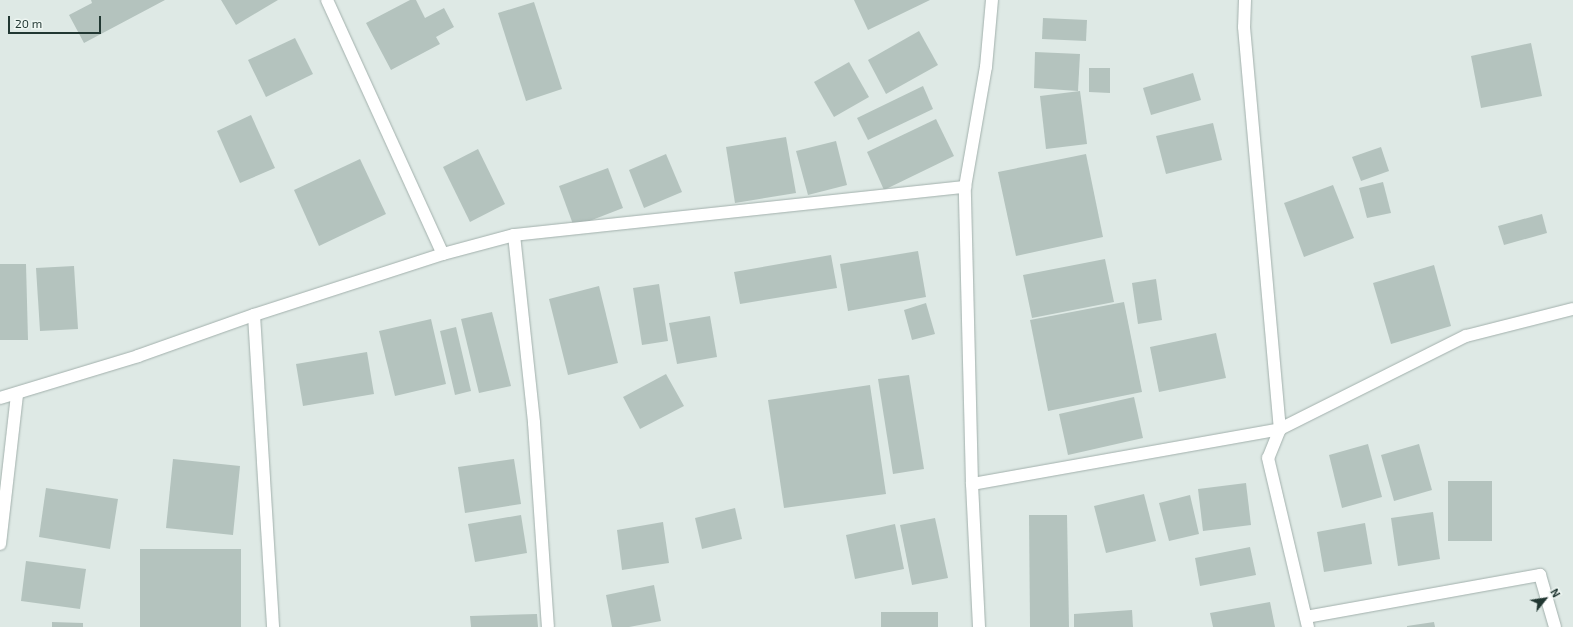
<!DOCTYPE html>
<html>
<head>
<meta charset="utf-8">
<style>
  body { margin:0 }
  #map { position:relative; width:1573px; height:627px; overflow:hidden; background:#dee9e5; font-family:"Exo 2",sans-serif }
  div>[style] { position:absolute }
  .building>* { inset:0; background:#b4c3be }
  .roads { filter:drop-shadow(0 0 1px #a2b0ac) drop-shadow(0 0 1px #a2b0ac) }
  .minor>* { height:12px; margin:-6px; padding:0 6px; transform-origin:6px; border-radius:6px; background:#fff }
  span { translate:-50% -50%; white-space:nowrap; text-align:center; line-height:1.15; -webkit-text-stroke:4px #eef6f2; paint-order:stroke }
  .north { position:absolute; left:1525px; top:579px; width:40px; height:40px; -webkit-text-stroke:3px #eef6f2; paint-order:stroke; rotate:60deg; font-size:11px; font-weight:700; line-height:16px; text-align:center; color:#213732 }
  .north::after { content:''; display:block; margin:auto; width:14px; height:18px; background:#213732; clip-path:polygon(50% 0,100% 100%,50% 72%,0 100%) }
  .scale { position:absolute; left:8px; top:16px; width:93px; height:18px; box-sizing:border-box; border:2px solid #213732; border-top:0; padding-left:5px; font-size:12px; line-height:14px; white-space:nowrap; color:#213732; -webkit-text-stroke:3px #eef6f2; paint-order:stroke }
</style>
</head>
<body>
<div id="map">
  <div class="building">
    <i style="clip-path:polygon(91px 0,165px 0,84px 43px,69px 15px,92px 3px)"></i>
    <i style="clip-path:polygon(221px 0,278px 0,236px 25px)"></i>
    <i style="clip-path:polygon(410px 0,416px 0,425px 18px,444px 8px,454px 27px,436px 37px,440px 44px,391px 70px,366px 23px)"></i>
    <i style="clip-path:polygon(854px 0,930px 0,868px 30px)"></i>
    <i style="clip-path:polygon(534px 2px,562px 89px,526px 101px,498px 13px)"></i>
    <i style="clip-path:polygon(1043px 18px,1087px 20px,1086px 41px,1042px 39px)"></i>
    <i style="clip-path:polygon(919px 31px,938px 65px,886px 94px,868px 60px)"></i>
    <i style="clip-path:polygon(295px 38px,313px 74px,266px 97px,248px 60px)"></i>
    <i style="clip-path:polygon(1531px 43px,1542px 96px,1481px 108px,1471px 56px)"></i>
    <i style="clip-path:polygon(1035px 52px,1080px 54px,1078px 91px,1034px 88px)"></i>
    <i style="clip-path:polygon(849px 62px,869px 97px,834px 117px,814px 82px)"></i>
    <i style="clip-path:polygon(1089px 68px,1110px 68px,1110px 93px,1089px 92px)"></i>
    <i style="clip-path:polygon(1193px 73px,1201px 100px,1151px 115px,1143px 88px)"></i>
    <i style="clip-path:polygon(923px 86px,933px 109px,868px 140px,857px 118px)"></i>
    <i style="clip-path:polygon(1080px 91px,1087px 144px,1046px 149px,1040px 96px)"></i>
    <i style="clip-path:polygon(251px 115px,275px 168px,240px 183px,217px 131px)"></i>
    <i style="clip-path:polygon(936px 119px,954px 156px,884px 190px,867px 152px)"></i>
    <i style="clip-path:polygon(1213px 123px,1222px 160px,1166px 174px,1156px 136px)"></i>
    <i style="clip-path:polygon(786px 137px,796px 193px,735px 203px,726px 147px)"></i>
    <i style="clip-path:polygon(836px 141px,847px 185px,808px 195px,796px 151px)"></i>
    <i style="clip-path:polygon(1381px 147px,1389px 171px,1361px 181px,1352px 157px)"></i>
    <i style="clip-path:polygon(478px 149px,505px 204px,470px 222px,443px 167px)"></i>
    <i style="clip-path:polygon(666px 154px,682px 192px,644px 208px,629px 170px)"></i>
    <i style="clip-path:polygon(1086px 154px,1103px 237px,1016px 256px,998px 172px)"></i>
    <i style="clip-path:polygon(360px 159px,386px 214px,319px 246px,294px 190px)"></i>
    <i style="clip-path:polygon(608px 168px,623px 208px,574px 227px,559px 186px)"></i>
    <i style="clip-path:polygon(1383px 182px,1391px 213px,1367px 218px,1359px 188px)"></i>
    <i style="clip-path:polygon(1333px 185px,1354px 238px,1304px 257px,1284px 203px)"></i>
    <i style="clip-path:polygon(1542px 214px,1547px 233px,1504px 245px,1498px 226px)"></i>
    <i style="clip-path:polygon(918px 251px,926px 297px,848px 311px,840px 264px)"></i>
    <i style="clip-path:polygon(831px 255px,837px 288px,740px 304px,734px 272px)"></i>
    <i style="clip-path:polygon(1105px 259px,1114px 302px,1032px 318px,1023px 275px)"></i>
    <i style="clip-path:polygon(0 264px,26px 264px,28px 340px,0 340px)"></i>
    <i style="clip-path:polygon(1434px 265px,1451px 326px,1391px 344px,1373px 283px)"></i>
    <i style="clip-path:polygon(74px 266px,78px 329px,40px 331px,36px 268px)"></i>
    <i style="clip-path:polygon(1156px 279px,1162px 320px,1138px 324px,1132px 283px)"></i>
    <i style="clip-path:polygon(659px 284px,668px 341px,642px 345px,633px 288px)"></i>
    <i style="clip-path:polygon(599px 286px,618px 363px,568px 375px,549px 299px)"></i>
    <i style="clip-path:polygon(1124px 302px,1142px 392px,1048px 411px,1030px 320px)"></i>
    <i style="clip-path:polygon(926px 303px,935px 334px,912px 340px,904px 310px)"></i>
    <i style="clip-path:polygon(492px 312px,511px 386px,479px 393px,461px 319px)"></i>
    <i style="clip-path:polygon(710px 316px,717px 357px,677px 364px,669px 323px)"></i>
    <i style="clip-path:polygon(431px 319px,446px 384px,395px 396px,379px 331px)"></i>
    <i style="clip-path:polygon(456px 327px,471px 391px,455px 395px,440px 331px)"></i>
    <i style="clip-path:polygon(1216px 333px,1226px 378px,1159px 392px,1150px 347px)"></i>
    <i style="clip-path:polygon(367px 352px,374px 394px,303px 406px,296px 364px)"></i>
    <i style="clip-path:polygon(666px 374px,684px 406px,640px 429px,623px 397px)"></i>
    <i style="clip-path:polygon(909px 375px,924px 469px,893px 474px,878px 379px)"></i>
    <i style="clip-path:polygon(870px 385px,886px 494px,784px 508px,768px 400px)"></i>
    <i style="clip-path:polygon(1134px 397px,1143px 438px,1068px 455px,1059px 414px)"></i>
    <i style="clip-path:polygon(1368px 444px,1382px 497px,1342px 508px,1329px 455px)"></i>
    <i style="clip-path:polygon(1419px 444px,1432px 490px,1394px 501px,1381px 455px)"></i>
    <i style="clip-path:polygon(173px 459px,240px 466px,233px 535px,166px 528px)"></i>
    <i style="clip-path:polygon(514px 459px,521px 504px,465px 513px,458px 467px)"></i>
    <i style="clip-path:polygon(1448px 481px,1492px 481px,1492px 541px,1448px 541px)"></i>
    <i style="clip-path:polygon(1246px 483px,1251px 525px,1203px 531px,1198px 489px)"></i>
    <i style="clip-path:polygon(46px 488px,118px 499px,110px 549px,39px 537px)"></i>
    <i style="clip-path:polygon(1144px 494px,1156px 541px,1106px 553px,1094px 506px)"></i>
    <i style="clip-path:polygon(1190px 495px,1199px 534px,1169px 541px,1159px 503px)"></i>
    <i style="clip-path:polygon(735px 508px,742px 539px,702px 549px,695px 518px)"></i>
    <i style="clip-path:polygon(1433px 512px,1440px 559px,1398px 566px,1391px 518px)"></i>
    <i style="clip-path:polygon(521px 515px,527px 553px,475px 562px,468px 524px)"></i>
    <i style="clip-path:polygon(1029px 515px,1067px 515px,1069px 627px,1030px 627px)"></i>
    <i style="clip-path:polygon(935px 518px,948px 578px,912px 585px,900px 525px)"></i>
    <i style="clip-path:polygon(663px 522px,669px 563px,622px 570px,617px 530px)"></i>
    <i style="clip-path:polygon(1365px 523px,1372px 564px,1324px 572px,1317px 532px)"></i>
    <i style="clip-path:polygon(895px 524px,904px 569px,855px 579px,846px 535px)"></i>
    <i style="clip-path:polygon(1250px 547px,1256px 575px,1200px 586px,1195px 558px)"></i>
    <i style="clip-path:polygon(140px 549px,241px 549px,241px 627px,140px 627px)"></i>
    <i style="clip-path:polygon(26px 561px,86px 569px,80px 609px,21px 601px)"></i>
    <i style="clip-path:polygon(654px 585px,661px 621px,629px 627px,612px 627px,606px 595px)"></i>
    <i style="clip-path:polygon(1270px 602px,1275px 627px,1213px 627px,1210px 613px)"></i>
    <i style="clip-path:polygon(1132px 610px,1133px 627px,1074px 627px,1074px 614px)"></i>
    <i style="clip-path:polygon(881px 612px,938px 612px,938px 627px,881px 627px)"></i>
    <i style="clip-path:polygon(537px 614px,538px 627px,471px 627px,470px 616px)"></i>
    <i style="clip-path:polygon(52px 622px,83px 623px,83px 627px,52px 627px)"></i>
    <i style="clip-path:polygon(1434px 622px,1435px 627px,1407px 627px,1407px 626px)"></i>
  </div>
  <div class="roads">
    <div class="minor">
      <i style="left:327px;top:0;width:279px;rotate:65.5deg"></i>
      <i style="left:1245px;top:0;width:27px;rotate:92deg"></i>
      <i style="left:1244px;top:27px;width:404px;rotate:84.9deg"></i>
      <i style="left:1280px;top:429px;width:31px;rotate:112deg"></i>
      <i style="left:1268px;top:458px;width:174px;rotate:76.7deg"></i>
      <i style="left:514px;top:235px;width:189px;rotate:83.9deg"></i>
      <i style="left:534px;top:423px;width:204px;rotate:86.1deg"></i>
      <i style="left:254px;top:315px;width:313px;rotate:86.5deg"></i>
      <i style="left:0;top:398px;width:144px;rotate:-16.9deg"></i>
      <i style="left:138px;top:356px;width:123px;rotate:-19.5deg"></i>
      <i style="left:254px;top:315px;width:199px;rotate:-17.9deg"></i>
      <i style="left:443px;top:254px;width:73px;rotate:-15deg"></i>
      <i style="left:514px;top:235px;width:454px;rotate:-6.1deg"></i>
      <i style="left:972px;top:484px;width:313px;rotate:-10.1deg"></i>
      <i style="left:1280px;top:429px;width:208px;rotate:-26.6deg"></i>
      <i style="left:1466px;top:336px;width:110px;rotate:-14.2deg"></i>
      <i style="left:0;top:544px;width:151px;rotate:-83.5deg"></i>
      <i style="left:1306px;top:617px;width:238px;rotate:-10.2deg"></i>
      <i style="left:1540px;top:575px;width:54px;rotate:73.9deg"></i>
      <i style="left:979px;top:627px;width:143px;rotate:-92.8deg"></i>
      <i style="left:972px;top:484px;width:297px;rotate:-91.4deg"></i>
      <i style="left:965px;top:187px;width:122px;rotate:-80.1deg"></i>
      <i style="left:986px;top:67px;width:67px;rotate:-84.9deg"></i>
    </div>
  </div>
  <div class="north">N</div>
  <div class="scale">20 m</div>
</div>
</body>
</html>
